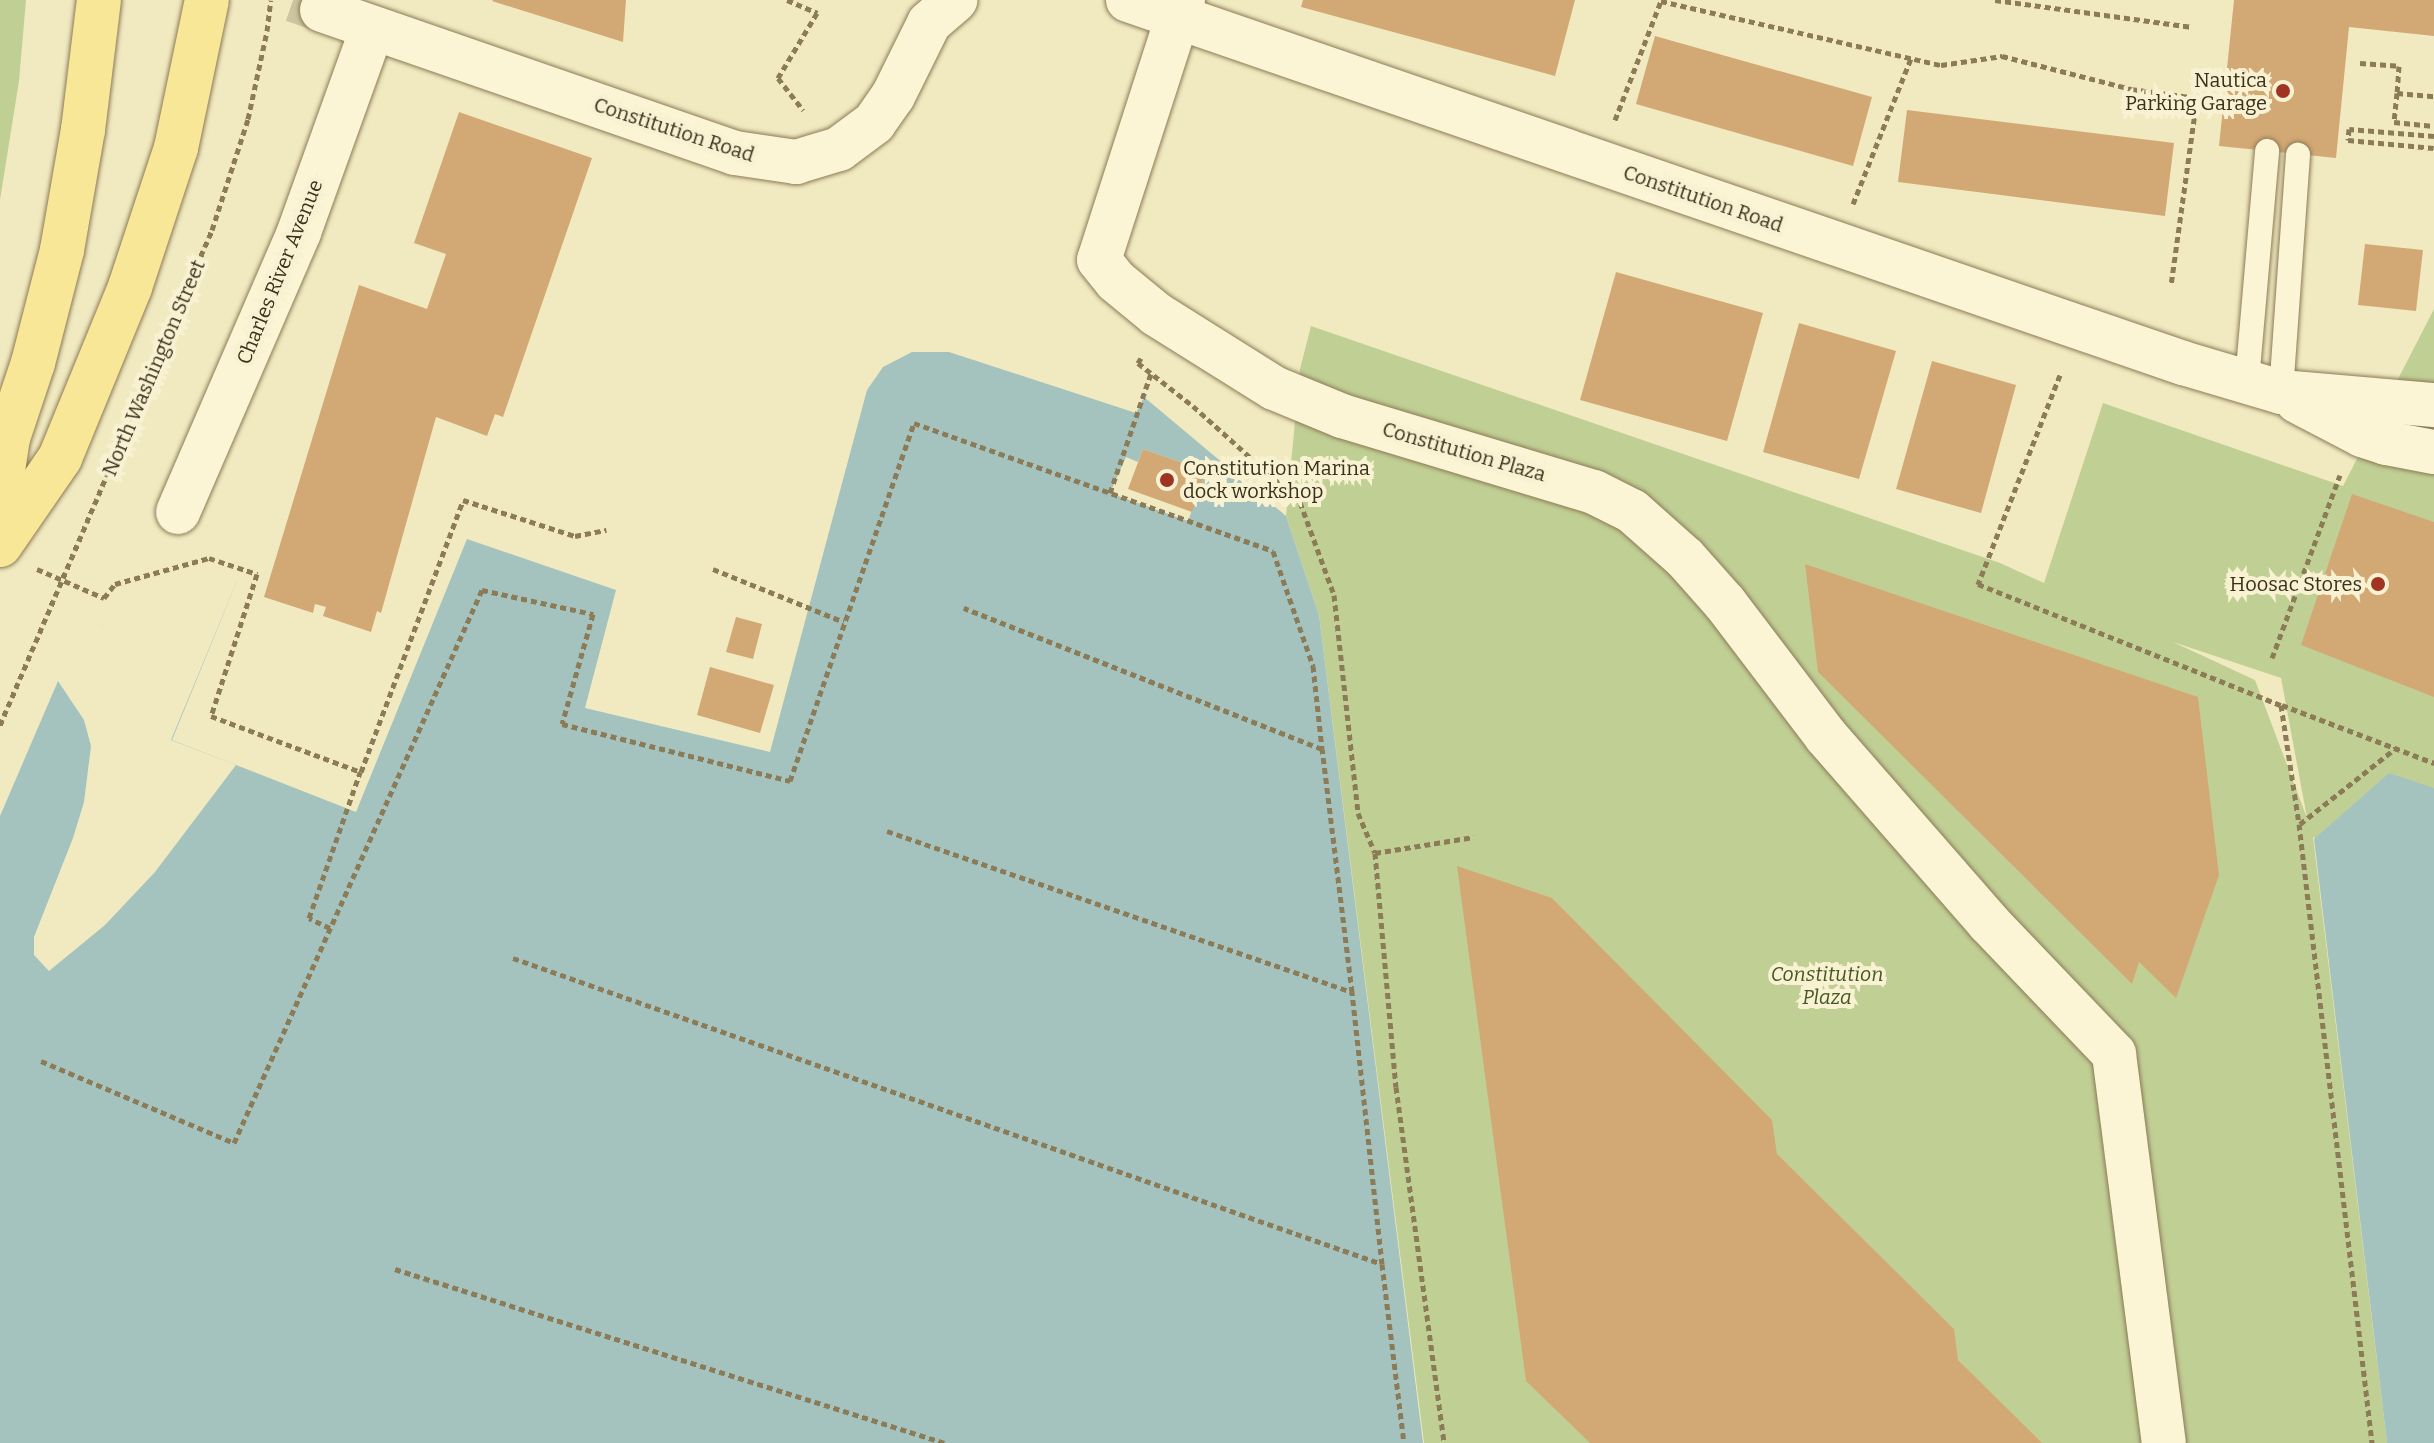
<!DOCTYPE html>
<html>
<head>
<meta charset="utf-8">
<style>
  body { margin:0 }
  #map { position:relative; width:2434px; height:1443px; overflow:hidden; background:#f1eac1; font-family:Bitter,serif }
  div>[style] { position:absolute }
  .green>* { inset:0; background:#c0d095 }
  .water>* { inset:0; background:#a4c3be }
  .pier>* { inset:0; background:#f1eac1 }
  .building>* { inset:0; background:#d2a975 }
  .minor-tunnel>* { height:44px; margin-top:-22px; transform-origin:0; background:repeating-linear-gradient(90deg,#cdc5a0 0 44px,transparent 0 66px) }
  .path>* { height:5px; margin-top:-2.5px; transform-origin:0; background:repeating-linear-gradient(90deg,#8c7b57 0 6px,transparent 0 10px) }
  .roads { filter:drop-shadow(0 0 2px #8c7b57) drop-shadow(0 0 2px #8c7b57) }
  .service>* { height:24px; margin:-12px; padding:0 12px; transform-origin:12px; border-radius:12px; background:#fbf5d5 }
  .minor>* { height:44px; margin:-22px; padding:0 22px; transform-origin:22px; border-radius:22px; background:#fbf5d5 }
  .primary>* { height:44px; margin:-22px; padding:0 22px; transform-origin:22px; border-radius:22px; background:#f7e797 }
  .path-bridge>* { height:5px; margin-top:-2.5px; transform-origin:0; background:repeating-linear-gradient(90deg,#8c7b57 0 6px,transparent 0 10px) }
  .dots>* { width:22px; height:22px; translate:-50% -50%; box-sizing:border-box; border:4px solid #f8f2d2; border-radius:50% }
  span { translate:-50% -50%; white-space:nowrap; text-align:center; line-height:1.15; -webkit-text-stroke:8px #f8f2d2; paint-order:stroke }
  .poi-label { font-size:20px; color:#3b301d }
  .right { translate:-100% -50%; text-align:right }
  .left { translate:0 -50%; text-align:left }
  .street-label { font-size:20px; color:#3b301d }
  .park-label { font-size:20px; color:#435822; font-style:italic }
</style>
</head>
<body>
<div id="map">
  <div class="green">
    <i style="clip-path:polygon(0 0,26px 0,19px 81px,0 200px)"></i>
    <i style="clip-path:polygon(evenodd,2434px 309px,2434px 886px,2313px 837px,2387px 1443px,1424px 1443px,1319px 615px,1286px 516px,1300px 369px,1311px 326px,2000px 563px,2044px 583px,2103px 403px,2343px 486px,2434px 309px,2173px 642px,2281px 678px,2307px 818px,2255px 680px,2173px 642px)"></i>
  </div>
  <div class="water">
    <i style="clip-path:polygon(912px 352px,949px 352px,1136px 413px,1144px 397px,1286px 516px,1319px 615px,1423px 1443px,0 1443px,0 578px,103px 626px,237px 581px,172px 740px,356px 812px,467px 539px,616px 590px,585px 708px,770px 752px,867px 390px,883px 367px)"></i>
    <i style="clip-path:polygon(2389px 773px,2434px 788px,2434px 1443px,2387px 1443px,2314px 839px)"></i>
  </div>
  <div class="pier">
    <i style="clip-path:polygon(1143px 449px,1206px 471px,1188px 521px,1110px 493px,1126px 457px,1138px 462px)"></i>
    <i style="clip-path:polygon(0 574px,87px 613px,86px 617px,103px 626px,108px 620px,232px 578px,237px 581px,171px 740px,236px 765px,155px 872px,105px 925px,49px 971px,34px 955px,34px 937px,73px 838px,84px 802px,91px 746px,84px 720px,58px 681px,0 816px)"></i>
  </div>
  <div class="building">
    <i style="clip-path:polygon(626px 0,623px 42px,492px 1px,493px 0)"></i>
    <i style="clip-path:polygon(1303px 0,1575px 0,1555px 76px,1301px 7px)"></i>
    <i style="clip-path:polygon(2234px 0,2434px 0,2434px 36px,2349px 27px,2336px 158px,2219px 146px)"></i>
    <i style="clip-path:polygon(1655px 36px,1872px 97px,1853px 166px,1636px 104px)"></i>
    <i style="clip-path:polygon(1907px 110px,2174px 143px,2165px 216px,1898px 182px)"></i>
    <i style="clip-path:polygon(459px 112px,592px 158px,503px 417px,495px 414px,487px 436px,436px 417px,381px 613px,377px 611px,371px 632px,323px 616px,326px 607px,315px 604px,313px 613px,264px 597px,359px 285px,427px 309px,446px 254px,414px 243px)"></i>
    <i style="clip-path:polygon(2365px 244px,2423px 250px,2416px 311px,2358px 305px)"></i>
    <i style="clip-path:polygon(1616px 272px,1763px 313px,1727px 441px,1580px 400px)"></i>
    <i style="clip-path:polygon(1799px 323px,1896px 351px,1859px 479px,1763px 452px)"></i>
    <i style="clip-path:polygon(1932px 361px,2016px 385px,1981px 513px,1896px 489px)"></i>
    <i style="clip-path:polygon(1143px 449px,1206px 471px,1192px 512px,1128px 489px)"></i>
    <i style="clip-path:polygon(2352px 494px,2434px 522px,2434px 697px,2301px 645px)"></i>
    <i style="clip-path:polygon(1805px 564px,2198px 697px,2219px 875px,2176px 998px,2139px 962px,2132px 984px,1818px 672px)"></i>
    <i style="clip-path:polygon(736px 617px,762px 624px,753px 659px,726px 652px)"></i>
    <i style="clip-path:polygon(710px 667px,774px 685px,760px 733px,697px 715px)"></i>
    <i style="clip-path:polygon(1457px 866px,1552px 898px,1772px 1120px,1777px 1154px,1954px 1329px,1958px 1360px,2042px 1443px,1590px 1443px,1526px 1381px)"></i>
  </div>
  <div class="minor-tunnel">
    <i style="left:293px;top:0;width:31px;rotate:19deg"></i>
  </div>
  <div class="path">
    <i style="left:787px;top:0;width:33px;rotate:23deg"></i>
    <i style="left:817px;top:13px;width:76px;rotate:121deg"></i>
    <i style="left:778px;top:78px;width:41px;rotate:52deg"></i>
    <i style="left:1995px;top:0;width:199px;rotate:7.8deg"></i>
    <i style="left:267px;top:31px;width:31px;rotate:-83deg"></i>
    <i style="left:2360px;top:63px;width:39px;rotate:4deg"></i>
    <i style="left:2399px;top:66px;width:27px;rotate:94deg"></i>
    <i style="left:2397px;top:93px;width:37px;rotate:5deg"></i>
    <i style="left:2397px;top:93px;width:29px;rotate:96deg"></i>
    <i style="left:2394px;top:122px;width:40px;rotate:5.7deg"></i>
    <i style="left:1615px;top:120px;width:128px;rotate:-68.9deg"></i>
    <i style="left:1661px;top:1px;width:287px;rotate:12.9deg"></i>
    <i style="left:1941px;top:65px;width:62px;rotate:-8.4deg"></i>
    <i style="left:2002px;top:56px;width:133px;rotate:14.3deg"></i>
    <i style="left:2131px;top:89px;width:67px;rotate:7.8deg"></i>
    <i style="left:2197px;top:98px;width:189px;rotate:97.9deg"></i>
    <i style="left:2434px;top:136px;width:85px;rotate:-175.3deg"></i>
    <i style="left:2349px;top:129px;width:11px;rotate:95deg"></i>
    <i style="left:2348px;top:140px;width:86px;rotate:5.3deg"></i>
    <i style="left:1853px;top:204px;width:157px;rotate:-68.3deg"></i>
    <i style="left:1141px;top:358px;width:6px;rotate:121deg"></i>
    <i style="left:1138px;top:363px;width:70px;rotate:38deg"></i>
    <i style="left:1193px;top:406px;width:144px;rotate:41.9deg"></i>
    <i style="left:1300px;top:502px;width:99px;rotate:69.9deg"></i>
    <i style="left:1334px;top:595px;width:219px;rotate:83.7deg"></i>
    <i style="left:1358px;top:813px;width:43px;rotate:67deg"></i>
    <i style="left:1375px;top:853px;width:235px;rotate:84.9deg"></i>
    <i style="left:1396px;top:1087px;width:359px;rotate:82.3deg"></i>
    <i style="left:2060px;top:375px;width:225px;rotate:111.4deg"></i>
    <i style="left:1978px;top:584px;width:326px;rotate:21.8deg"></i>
    <i style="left:2281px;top:705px;width:120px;rotate:81.4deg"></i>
    <i style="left:2299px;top:824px;width:623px;rotate:83.27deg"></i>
    <i style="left:1110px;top:493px;width:127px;rotate:-71.1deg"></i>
    <i style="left:37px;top:569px;width:73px;rotate:23.4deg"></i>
    <i style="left:104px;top:598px;width:18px;rotate:-52deg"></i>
    <i style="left:115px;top:584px;width:98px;rotate:-15.5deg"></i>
    <i style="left:209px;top:558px;width:51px;rotate:18.4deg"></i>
    <i style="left:257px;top:574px;width:149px;rotate:107.9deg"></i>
    <i style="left:211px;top:716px;width:160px;rotate:20.5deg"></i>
    <i style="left:361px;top:772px;width:290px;rotate:-69.4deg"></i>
    <i style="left:463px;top:500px;width:118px;rotate:17.8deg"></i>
    <i style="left:575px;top:536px;width:32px;rotate:-11deg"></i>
    <i style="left:713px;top:569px;width:141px;rotate:22deg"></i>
    <i style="left:2272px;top:658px;width:195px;rotate:-69.6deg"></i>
    <i style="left:2282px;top:705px;width:163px;rotate:20.9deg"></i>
    <i style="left:2300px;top:824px;width:122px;rotate:-38.4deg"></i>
    <i style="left:887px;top:831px;width:492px;rotate:19.1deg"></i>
    <i style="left:1352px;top:992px;width:245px;rotate:-97deg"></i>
    <i style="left:1322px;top:749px;width:385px;rotate:-158.5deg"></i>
    <i style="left:1375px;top:853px;width:100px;rotate:-9.2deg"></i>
    <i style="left:330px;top:928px;width:23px;rotate:-155deg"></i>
    <i style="left:309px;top:918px;width:155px;rotate:-70.7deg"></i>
    <i style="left:513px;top:958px;width:921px;rotate:19.4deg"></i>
    <i style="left:1382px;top:1264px;width:274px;rotate:-96.3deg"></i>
    <i style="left:41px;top:1061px;width:210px;rotate:23deg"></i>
    <i style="left:234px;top:1143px;width:606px;rotate:-65.85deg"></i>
    <i style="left:482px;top:590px;width:114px;rotate:12.2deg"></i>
    <i style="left:593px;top:614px;width:114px;rotate:105.7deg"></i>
    <i style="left:562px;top:724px;width:235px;rotate:14deg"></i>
    <i style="left:790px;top:781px;width:379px;rotate:-70.9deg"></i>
    <i style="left:914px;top:423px;width:381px;rotate:19.6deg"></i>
    <i style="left:1273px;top:551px;width:122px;rotate:70.8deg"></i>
    <i style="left:1313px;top:666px;width:83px;rotate:83.8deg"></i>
    <i style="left:1382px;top:1264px;width:180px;rotate:83deg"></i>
    <i style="left:395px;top:1269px;width:577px;rotate:17.56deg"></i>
  </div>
  <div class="roads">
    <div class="service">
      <i style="left:2247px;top:381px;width:231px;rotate:-85deg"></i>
      <i style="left:2281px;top:392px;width:238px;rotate:-85.9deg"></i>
    </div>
    <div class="minor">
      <i style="left:1128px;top:0;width:1116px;rotate:18.99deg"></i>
      <i style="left:2183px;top:363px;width:102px;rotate:16.5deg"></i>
      <i style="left:2281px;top:392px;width:154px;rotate:4.9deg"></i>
      <i style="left:1183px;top:0;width:273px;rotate:107.9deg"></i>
      <i style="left:1099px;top:260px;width:27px;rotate:51deg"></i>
      <i style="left:1116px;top:281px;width:52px;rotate:39.5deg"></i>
      <i style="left:1156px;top:314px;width:139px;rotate:32.1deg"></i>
      <i style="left:1274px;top:388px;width:74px;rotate:22.4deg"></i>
      <i style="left:1342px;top:416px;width:263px;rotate:16.8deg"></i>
      <i style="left:1594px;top:492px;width:42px;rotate:26.6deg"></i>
      <i style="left:1632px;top:511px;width:71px;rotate:41.6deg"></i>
      <i style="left:1685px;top:558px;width:60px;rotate:48.4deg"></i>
      <i style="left:1725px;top:603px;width:167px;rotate:52.8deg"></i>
      <i style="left:1826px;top:736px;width:248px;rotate:48.9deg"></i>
      <i style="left:1989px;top:923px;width:181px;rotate:46.3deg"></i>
      <i style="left:2114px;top:1054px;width:392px;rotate:82.7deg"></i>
      <i style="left:322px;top:10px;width:437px;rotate:19.1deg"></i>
      <i style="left:735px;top:153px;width:62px;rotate:8.4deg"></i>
      <i style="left:796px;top:162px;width:45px;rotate:-16.8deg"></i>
      <i style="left:839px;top:149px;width:44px;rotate:-36.6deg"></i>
      <i style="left:874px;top:123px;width:33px;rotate:-55deg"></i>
      <i style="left:893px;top:96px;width:81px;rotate:-63.7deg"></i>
      <i style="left:929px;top:23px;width:35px;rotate:-41deg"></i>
      <i style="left:2297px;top:401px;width:73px;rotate:27.6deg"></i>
      <i style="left:2362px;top:435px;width:25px;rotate:18deg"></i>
      <i style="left:2386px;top:443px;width:49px;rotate:10.6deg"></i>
      <i style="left:178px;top:512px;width:305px;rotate:-66.6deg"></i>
      <i style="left:299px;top:232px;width:216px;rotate:-70.2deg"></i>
    </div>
    <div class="primary">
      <i style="left:0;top:490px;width:53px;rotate:-81.3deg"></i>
      <i style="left:8px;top:438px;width:79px;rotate:-71.6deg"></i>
      <i style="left:33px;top:363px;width:117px;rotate:-75.6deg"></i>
      <i style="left:62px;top:250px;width:122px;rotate:-80.1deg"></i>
      <i style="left:83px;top:130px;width:131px;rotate:-83deg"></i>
      <i style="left:0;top:545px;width:106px;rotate:-55.4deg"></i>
      <i style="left:60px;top:458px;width:185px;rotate:-67.7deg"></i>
      <i style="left:130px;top:287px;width:146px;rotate:-71.7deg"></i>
      <i style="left:176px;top:148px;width:151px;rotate:-78.2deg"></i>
    </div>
  </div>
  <div class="path-bridge">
    <i style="left:0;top:725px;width:538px;rotate:-66.82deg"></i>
    <i style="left:212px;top:230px;width:117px;rotate:-72deg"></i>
    <i style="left:248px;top:119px;width:90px;rotate:-77.8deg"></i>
  </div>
  <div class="dots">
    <i style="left:2283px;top:91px;background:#9f3423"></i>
    <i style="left:1167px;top:480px;background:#9f3423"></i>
    <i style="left:2378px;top:584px;background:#9f3423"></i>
  </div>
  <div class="poi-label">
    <span class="right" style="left:2267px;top:92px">Nautica<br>Parking Garage</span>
    <span class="left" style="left:1183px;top:480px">Constitution Marina<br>dock workshop</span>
    <span class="right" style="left:2362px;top:584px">Hoosac Stores</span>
  </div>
  <div class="street-label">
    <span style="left:674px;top:130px;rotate:18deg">Constitution Road</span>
    <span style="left:1703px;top:199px;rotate:19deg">Constitution Road</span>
    <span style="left:280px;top:272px;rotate:-68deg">Charles River Avenue</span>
    <span style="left:154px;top:368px;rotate:-67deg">North Washington Street</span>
    <span style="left:1464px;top:452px;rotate:16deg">Constitution Plaza</span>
  </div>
  <div class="park-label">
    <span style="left:1827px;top:986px">Constitution<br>Plaza</span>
  </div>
</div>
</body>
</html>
